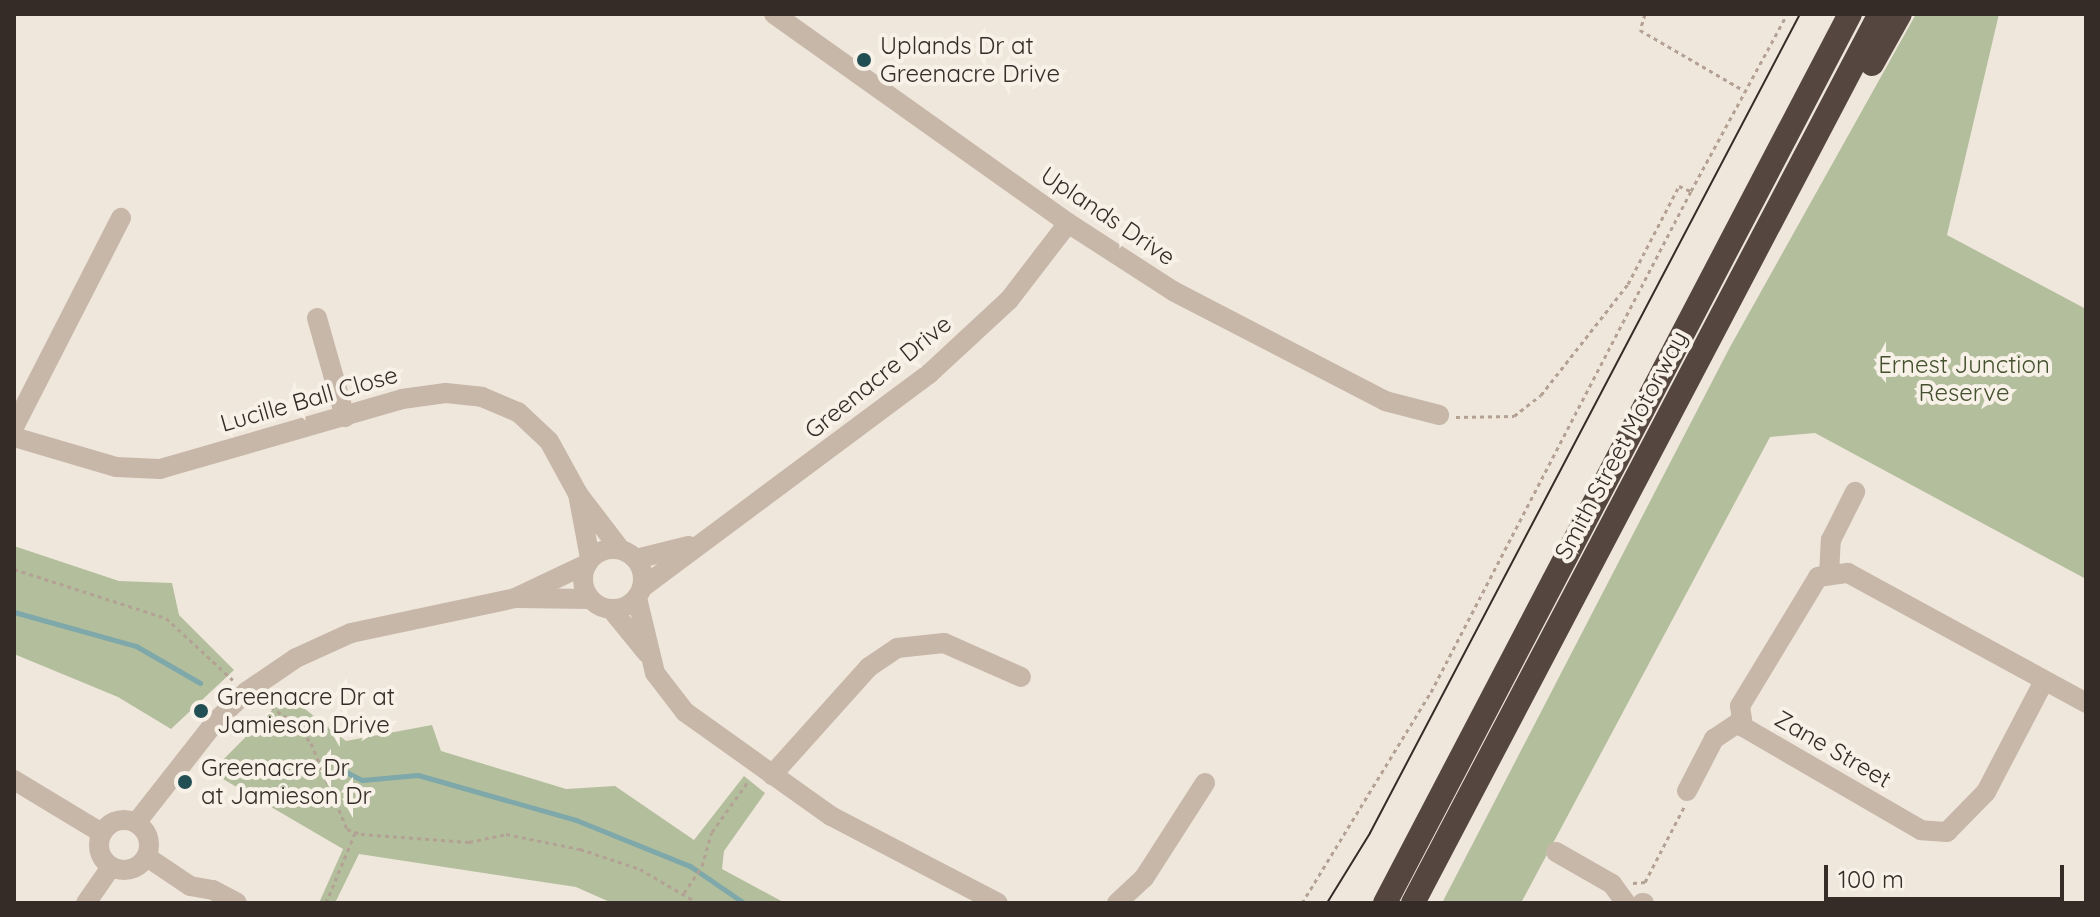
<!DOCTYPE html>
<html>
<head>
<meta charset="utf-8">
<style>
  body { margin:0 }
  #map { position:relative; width:2100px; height:917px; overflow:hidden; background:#f0e7dc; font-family:Quicksand,sans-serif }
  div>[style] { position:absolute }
  .green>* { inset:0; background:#b3be9d }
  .stream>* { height:5px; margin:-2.5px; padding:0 2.5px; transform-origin:2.5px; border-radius:2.5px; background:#7ea8aa }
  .path>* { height:3px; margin-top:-1.5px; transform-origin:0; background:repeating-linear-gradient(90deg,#b3a193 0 4px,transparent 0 8px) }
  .minor>* { height:20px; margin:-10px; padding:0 10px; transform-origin:10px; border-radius:10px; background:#c7b7a9 }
  .minor>.ring { margin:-10px; padding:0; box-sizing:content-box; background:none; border:20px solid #c7b7a9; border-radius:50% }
  .highway>* { height:24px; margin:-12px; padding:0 12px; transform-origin:12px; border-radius:12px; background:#554740 }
  .tram>* { height:2px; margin:-1px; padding:0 1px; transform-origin:1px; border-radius:1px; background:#352c28 }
  .dots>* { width:22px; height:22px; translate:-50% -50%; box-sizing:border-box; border:4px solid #f8f1e8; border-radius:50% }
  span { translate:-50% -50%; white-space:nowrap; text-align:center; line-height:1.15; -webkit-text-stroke:8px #f8f1e8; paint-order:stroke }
  .poi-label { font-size:24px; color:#352c28 }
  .left { translate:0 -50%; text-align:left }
  .street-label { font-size:24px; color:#352c28 }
  .park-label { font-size:24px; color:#44512e }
  .frame { position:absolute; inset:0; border:16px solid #352c28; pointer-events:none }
  .scale { position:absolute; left:1824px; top:865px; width:240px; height:36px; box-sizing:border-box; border:4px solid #352c28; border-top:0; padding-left:10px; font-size:24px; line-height:28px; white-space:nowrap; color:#352c28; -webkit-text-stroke:6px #f8f1e8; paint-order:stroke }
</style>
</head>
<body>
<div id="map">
  <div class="green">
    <i style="clip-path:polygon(1916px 14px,1999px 14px,1947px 235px,2086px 309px,2086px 579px,1815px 433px,1770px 437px,1521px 903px,1442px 903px,1730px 347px)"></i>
    <i style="clip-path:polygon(14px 546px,119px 581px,172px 583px,179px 615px,234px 670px,171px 729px,118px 697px,14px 654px)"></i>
    <i style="clip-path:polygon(287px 695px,346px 741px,432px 725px,441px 751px,566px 789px,615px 786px,694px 840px,744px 776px,765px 793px,724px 851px,722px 869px,785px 903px,612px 903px,576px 887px,359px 854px,335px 903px,319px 903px,343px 849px,211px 772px)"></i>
  </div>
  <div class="stream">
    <i style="left:14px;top:612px;width:127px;rotate:15.6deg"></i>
    <i style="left:136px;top:646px;width:74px;rotate:30deg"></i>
    <i style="left:344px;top:771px;width:20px;rotate:27deg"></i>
    <i style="left:362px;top:780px;width:56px;rotate:-5.1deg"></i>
    <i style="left:418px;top:775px;width:164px;rotate:15.9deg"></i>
    <i style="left:576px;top:820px;width:123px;rotate:22deg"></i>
    <i style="left:690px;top:866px;width:65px;rotate:34.4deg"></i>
  </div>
  <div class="path">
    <i style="left:1645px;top:14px;width:17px;rotate:107deg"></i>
    <i style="left:1640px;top:30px;width:119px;rotate:30.2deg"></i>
    <i style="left:1456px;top:417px;width:58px;rotate:-1deg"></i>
    <i style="left:1514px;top:416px;width:34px;rotate:-38deg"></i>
    <i style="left:1541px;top:395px;width:141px;rotate:-51.9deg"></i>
    <i style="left:1628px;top:284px;width:110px;rotate:-62.5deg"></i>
    <i style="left:1679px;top:186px;width:13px;rotate:23deg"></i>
    <i style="left:1691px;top:191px;width:201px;rotate:-61.5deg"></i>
    <i style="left:14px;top:569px;width:160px;rotate:17.9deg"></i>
    <i style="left:166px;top:618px;width:91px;rotate:42.8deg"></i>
    <i style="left:264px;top:702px;width:40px;rotate:34.9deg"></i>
    <i style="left:297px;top:725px;width:23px;rotate:52deg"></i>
    <i style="left:311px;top:743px;width:93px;rotate:67.3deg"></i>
    <i style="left:347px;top:829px;width:15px;rotate:20deg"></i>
    <i style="left:361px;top:834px;width:108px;rotate:4.2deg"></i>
    <i style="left:469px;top:842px;width:38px;rotate:-12deg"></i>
    <i style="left:506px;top:834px;width:76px;rotate:11.5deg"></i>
    <i style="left:580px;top:849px;width:63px;rotate:18.4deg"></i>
    <i style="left:640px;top:869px;width:67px;rotate:30.4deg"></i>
    <i style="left:1633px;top:883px;width:12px;rotate:-5deg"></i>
    <i style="left:1645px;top:882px;width:85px;rotate:-62.5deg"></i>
    <i style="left:684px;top:893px;width:32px;rotate:-56deg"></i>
    <i style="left:702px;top:866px;width:35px;rotate:-74deg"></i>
    <i style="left:712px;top:832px;width:64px;rotate:-54.6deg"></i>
    <i style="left:326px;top:903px;width:76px;rotate:-67.5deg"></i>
    <i style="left:1302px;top:903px;width:247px;rotate:-58.6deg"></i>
    <i style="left:1431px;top:692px;width:564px;rotate:-62.57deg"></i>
  </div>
  <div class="minor">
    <i style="left:774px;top:14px;width:361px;rotate:35.4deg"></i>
    <i style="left:1068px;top:223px;width:125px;rotate:32.9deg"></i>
    <i style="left:1173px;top:291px;width:239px;rotate:27.4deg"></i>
    <i style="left:1385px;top:401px;width:56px;rotate:14.5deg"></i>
    <i style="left:317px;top:318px;width:103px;rotate:74.2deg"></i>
    <i style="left:14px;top:427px;width:235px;rotate:-62.9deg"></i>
    <i style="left:14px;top:437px;width:106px;rotate:16.4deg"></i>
    <i style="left:116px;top:467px;width:44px;rotate:2.6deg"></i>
    <i style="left:160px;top:469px;width:252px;rotate:-16.1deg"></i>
    <i style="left:402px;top:399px;width:44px;rotate:-7.8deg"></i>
    <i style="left:446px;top:393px;width:36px;rotate:6deg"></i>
    <i style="left:482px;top:397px;width:39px;rotate:23deg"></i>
    <i style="left:518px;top:412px;width:42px;rotate:43.1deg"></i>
    <i style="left:549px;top:441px;width:60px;rotate:61.3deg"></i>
    <i style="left:578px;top:494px;width:69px;rotate:52.6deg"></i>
    <i style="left:578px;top:494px;width:65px;rotate:79.4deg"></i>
    <i class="ring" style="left:583px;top:549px;width:40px;height:40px"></i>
    <i style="left:636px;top:559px;width:54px;rotate:-14deg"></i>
    <i style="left:1829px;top:575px;width:35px;rotate:-87deg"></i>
    <i style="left:1831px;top:540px;width:54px;rotate:-63.4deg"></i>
    <i style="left:643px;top:587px;width:357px;rotate:-36.7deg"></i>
    <i style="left:929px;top:374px;width:109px;rotate:-42.8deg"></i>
    <i style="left:1009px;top:300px;width:97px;rotate:-52.5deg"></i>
    <i style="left:515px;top:598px;width:75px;rotate:0.8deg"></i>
    <i style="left:637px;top:598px;width:77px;rotate:76.5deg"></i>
    <i style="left:655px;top:673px;width:49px;rotate:52.4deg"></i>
    <i style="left:685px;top:712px;width:179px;rotate:35.5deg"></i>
    <i style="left:831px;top:816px;width:188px;rotate:27.5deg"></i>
    <i style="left:611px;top:609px;width:57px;rotate:50.7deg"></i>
    <i style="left:2044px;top:681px;width:125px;rotate:117.6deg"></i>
    <i style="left:1986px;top:792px;width:56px;rotate:134.3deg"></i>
    <i style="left:1947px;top:832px;width:26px;rotate:-176deg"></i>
    <i style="left:1921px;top:830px;width:206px;rotate:-149.9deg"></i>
    <i style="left:1743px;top:727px;width:21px;rotate:-98deg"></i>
    <i style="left:1740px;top:706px;width:151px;rotate:-58.8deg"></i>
    <i style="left:1818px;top:577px;width:30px;rotate:-8deg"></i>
    <i style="left:1848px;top:573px;width:271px;rotate:28.6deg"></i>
    <i style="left:772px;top:775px;width:145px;rotate:-48.1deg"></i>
    <i style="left:869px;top:667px;width:34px;rotate:-34deg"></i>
    <i style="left:897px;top:648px;width:47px;rotate:-6.1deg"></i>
    <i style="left:944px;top:643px;width:84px;rotate:23.8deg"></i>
    <i style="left:14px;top:780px;width:103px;rotate:31.1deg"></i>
    <i style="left:1687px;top:791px;width:59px;rotate:-62.6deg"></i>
    <i style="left:1714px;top:739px;width:34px;rotate:-34deg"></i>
    <i class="ring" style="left:99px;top:820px;width:30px;height:30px"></i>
    <i style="left:136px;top:823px;width:130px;rotate:-51.9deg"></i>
    <i style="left:216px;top:721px;width:42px;rotate:-44deg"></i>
    <i style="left:246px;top:692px;width:60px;rotate:-34.2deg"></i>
    <i style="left:296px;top:658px;width:60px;rotate:-24.4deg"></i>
    <i style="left:351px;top:633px;width:168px;rotate:-12deg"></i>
    <i style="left:515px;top:598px;width:80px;rotate:-25.3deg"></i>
    <i style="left:1556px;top:852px;width:64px;rotate:29.7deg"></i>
    <i style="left:1612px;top:884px;width:24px;rotate:54deg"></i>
    <i style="left:147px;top:857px;width:52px;rotate:34deg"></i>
    <i style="left:190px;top:886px;width:23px;rotate:10deg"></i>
    <i style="left:213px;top:890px;width:27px;rotate:28deg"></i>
    <i style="left:86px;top:903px;width:44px;rotate:-55.2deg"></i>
    <i style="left:1117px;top:903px;width:37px;rotate:-43deg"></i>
    <i style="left:1144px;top:878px;width:113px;rotate:-57.3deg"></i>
    <i style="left:1642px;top:903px;width:2px"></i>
  </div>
  <div class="highway">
    <i style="left:1872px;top:64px;width:57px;rotate:-60.8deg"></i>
    <i style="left:1385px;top:903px;width:1003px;rotate:-62.39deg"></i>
    <i style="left:1413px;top:903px;width:1004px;rotate:-62.29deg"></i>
  </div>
  <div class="tram">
    <i style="left:1327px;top:903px;width:82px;rotate:-58.4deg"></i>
    <i style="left:1370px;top:833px;width:925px;rotate:-62.3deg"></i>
  </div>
  <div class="dots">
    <i style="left:864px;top:60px;background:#214f53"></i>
    <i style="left:201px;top:711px;background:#214f53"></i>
    <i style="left:185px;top:782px;background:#214f53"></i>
  </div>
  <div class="poi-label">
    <span class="left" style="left:880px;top:60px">Uplands Dr at<br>Greenacre Drive</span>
    <span class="left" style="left:217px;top:711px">Greenacre Dr at<br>Jamieson Drive</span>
    <span class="left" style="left:201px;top:782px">Greenacre Dr<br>at Jamieson Dr</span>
  </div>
  <div class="street-label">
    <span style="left:1108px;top:216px;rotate:34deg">Uplands Drive</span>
    <span style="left:878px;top:377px;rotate:-39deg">Greenacre Drive</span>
    <span style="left:309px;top:399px;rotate:-16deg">Lucille Ball Close</span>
    <span style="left:1621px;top:445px;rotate:-62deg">Smith Street Motorway</span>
    <span style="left:1833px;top:749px;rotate:30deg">Zane Street</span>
  </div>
  <div class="park-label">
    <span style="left:1964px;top:379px">Ernest Junction<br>Reserve</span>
  </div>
  <div class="frame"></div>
  <div class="scale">100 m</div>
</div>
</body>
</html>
